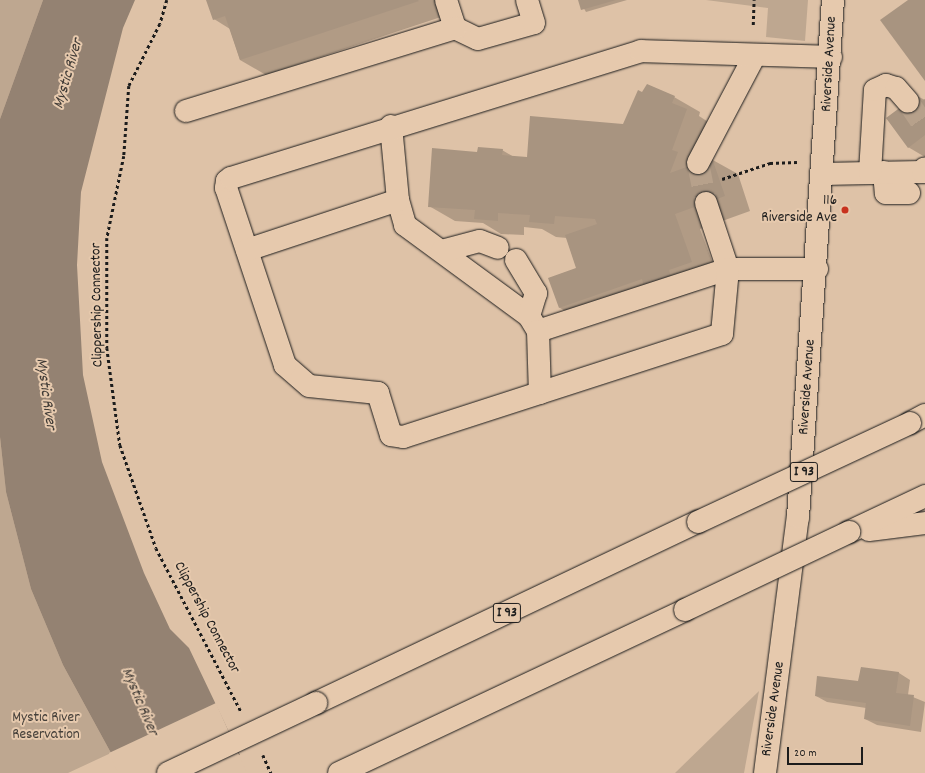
<!DOCTYPE html>
<html>
<head>
<meta charset="utf-8">
<style>
  body { margin:0 }
  #map { position:relative; width:925px; height:773px; overflow:hidden; background:#dec2a7; font-family:Dekko,sans-serif }
  div>[style] { position:absolute }
  .green>* { inset:0; background:#bea790 }
  .water>* { inset:0; background:#948272 }
  .pier>* { inset:0; background:#dec2a7 }
  .shadow>* { inset:0; background:#0003 }
  .building>* { inset:0; background:#a89480 }
  .minor-tunnel>* { height:22px; margin-top:-11px; transform-origin:0; background:repeating-linear-gradient(90deg,#b7a18b 0 22px,transparent 0 33px) }
  .path>* { height:2.5px; margin-top:-1.25px; transform-origin:0; background:repeating-linear-gradient(90deg,#1c1c1c 0 3px,transparent 0 6px) }
  .roads { filter:drop-shadow(0 0 1px #1c1c1c) drop-shadow(0 0 1px #1c1c1c) }
  .minor>* { height:22px; margin:-11px; padding:0 11px; transform-origin:11px; border-radius:11px; background:#e6c9ad }
  .major>* { height:22px; margin:-11px; padding:0 11px; transform-origin:11px; border-radius:11px; background:#e6c9ad }
  .highway>* { height:22px; margin:-11px; padding:0 11px; transform-origin:11px; border-radius:11px; background:#e6c9ad }
  .bridges { filter:drop-shadow(0 0 1px #1c1c1c) drop-shadow(0 0 1px #1c1c1c) }
  .highway-bridge>* { height:22px; margin:-11px; padding:0 11px; transform-origin:11px; border-radius:11px; background:#e6c9ad }
  .dots>* { width:11px; height:11px; translate:-50% -50%; box-sizing:border-box; border:2px solid #e6c9ad; border-radius:50% }
  span { translate:-50% -50%; white-space:nowrap; text-align:center; line-height:1.15; -webkit-text-stroke:4px #e6c9ad; paint-order:stroke }
  .shield-label span { padding:1px 3px; background:#e6c9ad; border:1px solid; border-radius:3px; -webkit-text-stroke-width:0 }
  .shield-label { font-size:14px; color:#1c1c1c; font-weight:700 }
  .street-label { font-size:15px; color:#1c1c1c }
  .poi-label { font-size:15px; color:#1c1c1c }
  .right { translate:-100% -50%; text-align:right }
  .park-label { font-size:15px; color:#443f39 }
  .water-label { font-size:16px; color:#403b36; font-style:italic }
  .scale { position:absolute; left:787px; top:747px; width:76px; height:18px; box-sizing:border-box; border:2px solid #1c1c1c; border-top:0; padding-left:5px; font-size:12px; line-height:14px; white-space:nowrap; color:#1c1c1c; -webkit-text-stroke:3px #e6c9ad; paint-order:stroke }
</style>
</head>
<body>
<div id="map">
  <div class="green">
    <i style="clip-path:polygon(0 0,43px 0,0 119px)"></i>
    <i style="clip-path:polygon(706px 0,808px 0,805px 41px,766px 37px,768px 8px)"></i>
    <i style="clip-path:polygon(0 437px,6px 492px,31px 589px,63px 665px,111px 753px,68px 773px,0 773px)"></i>
    <i style="clip-path:polygon(759px 691px,744px 773px,675px 773px)"></i>
  </div>
  <div class="water">
    <i style="clip-path:polygon(43px 0,135px 0,123px 28px,81px 192px,77px 265px,83px 375px,102px 462px,144px 573px,170px 629px,189px 648px,240px 755px,111px 753px,63px 665px,31px 589px,6px 492px,0 437px,0 119px)"></i>
  </div>
  <div class="pier">
    <i style="clip-path:polygon(216px 703px,247px 773px,118px 773px,109px 753px)"></i>
  </div>
  <div class="shadow">
    <i style="clip-path:polygon(207px 0,439px 0,444px 16px,266px 75px,240px 60px,230px 29px,214px 19px)"></i>
    <i style="clip-path:polygon(579px 0,627px 0,586px 12px)"></i>
    <i style="clip-path:polygon(642px 93px,674px 97px,700px 112px,699px 116px,713px 125px,711px 159px,738px 174px,750px 211px,700px 229px,718px 277px,694px 285px,697px 291px,671px 300px,663px 296px,586px 323px,560px 308px,550px 278px,578px 268px,567px 238px,556px 237px,542px 229px,524px 227px,524px 235px,501px 234px,483px 223px,455px 221px,429px 206px,478px 153px,502px 150px,514px 157px,528px 158px,624px 125px)"></i>
    <i style="clip-path:polygon(917px 96px,925px 100px,925px 157px,908px 147px)"></i>
    <i style="clip-path:polygon(861px 668px,899px 673px,910px 680px,908px 695px,925px 702px,921px 732px,877px 725px,865px 719px,866px 708px,827px 702px,816px 696px,859px 682px)"></i>
  </div>
  <div class="building">
    <i style="clip-path:polygon(206px 0,418px 0,419px 1px,240px 60px,225px 16px,213px 20px)"></i>
    <i style="clip-path:polygon(578px 0,616px 0,581px 10px)"></i>
    <i style="clip-path:polygon(908px 0,925px 0,925px 81px,880px 20px)"></i>
    <i style="clip-path:polygon(647px 84px,675px 96px,672px 103px,687px 109px,672px 150px,678px 152px,670px 173px,712px 158px,725px 196px,675px 214px,692px 262px,669px 270px,671px 277px,644px 286px,642px 279px,559px 308px,548px 278px,576px 268px,565px 235px,597px 224px,595px 219px,555px 216px,554px 224px,529px 222px,530px 215px,498px 213px,498px 221px,474px 219px,475px 210px,428px 207px,432px 148px,477px 152px,478px 147px,503px 149px,502px 155px,527px 157px,530px 116px,623px 124px,638px 90px,642px 92px)"></i>
    <i style="clip-path:polygon(917px 95px,922px 101px,925px 99px,925px 135px,908px 148px,886px 118px)"></i>
    <i style="clip-path:polygon(861px 667px,899px 672px,896px 693px,914px 695px,910px 726px,864px 719px,866px 703px,815px 696px,817px 676px,858px 681px)"></i>
  </div>
  <div class="minor-tunnel">
    <i style="left:908px;top:102px;width:30px;rotate:56deg"></i>
    <i style="left:698px;top:163px;width:41px;rotate:78.7deg"></i>
  </div>
  <div class="path">
    <i style="left:167px;top:0;width:25px;rotate:106deg"></i>
    <i style="left:160px;top:24px;width:69px;rotate:116.6deg"></i>
    <i style="left:129px;top:86px;width:70px;rotate:94.1deg"></i>
    <i style="left:124px;top:156px;width:84px;rotate:101.7deg"></i>
    <i style="left:107px;top:238px;width:110px;rotate:90deg"></i>
    <i style="left:107px;top:348px;width:98px;rotate:82.4deg"></i>
    <i style="left:120px;top:445px;width:109px;rotate:70.7deg"></i>
    <i style="left:156px;top:548px;width:184px;rotate:62.5deg"></i>
    <i style="left:753px;top:25px;width:25px;rotate:-88deg"></i>
    <i style="left:722px;top:179px;width:51px;rotate:-18.4deg"></i>
    <i style="left:770px;top:163px;width:27px;rotate:-2deg"></i>
    <i style="left:263px;top:755px;width:20px;rotate:66deg"></i>
  </div>
  <div class="roads">
    <div class="minor">
      <i style="left:446px;top:0;width:29px;rotate:72deg"></i>
      <i style="left:455px;top:28px;width:25px;rotate:26deg"></i>
      <i style="left:478px;top:39px;width:58px;rotate:-15.9deg"></i>
      <i style="left:534px;top:23px;width:24px;rotate:-107deg"></i>
      <i style="left:186px;top:111px;width:282px;rotate:-17.1deg"></i>
      <i style="left:391px;top:126px;width:74px;rotate:84.6deg"></i>
      <i style="left:398px;top:200px;width:26px;rotate:74deg"></i>
      <i style="left:405px;top:225px;width:154px;rotate:36.3deg"></i>
      <i style="left:529px;top:316px;width:17px;rotate:59deg"></i>
      <i style="left:538px;top:331px;width:200px;rotate:-18.1deg"></i>
      <i style="left:728px;top:269px;width:89px"></i>
      <i style="left:698px;top:163px;width:122px;rotate:-62.2deg"></i>
      <i style="left:884px;top:172px;width:21px;rotate:85deg"></i>
      <i style="left:886px;top:193px;width:23px"></i>
      <i style="left:870px;top:173px;width:53px;rotate:-1.1deg"></i>
      <i style="left:923px;top:172px;width:4px;rotate:-63deg"></i>
      <i style="left:823px;top:174px;width:47px;rotate:-1.2deg"></i>
      <i style="left:870px;top:173px;width:83px;rotate:-86.6deg"></i>
      <i style="left:875px;top:90px;width:12px;rotate:-24deg"></i>
      <i style="left:886px;top:85px;width:10px;rotate:17deg"></i>
      <i style="left:896px;top:88px;width:18px;rotate:49deg"></i>
      <i style="left:706px;top:203px;width:70px;rotate:71.6deg"></i>
      <i style="left:728px;top:269px;width:65px;rotate:95.3deg"></i>
      <i style="left:722px;top:334px;width:335px;rotate:162.1deg"></i>
      <i style="left:403px;top:437px;width:12px;rotate:-171deg"></i>
      <i style="left:391px;top:435px;width:44px;rotate:-107.2deg"></i>
      <i style="left:378px;top:393px;width:69px;rotate:-174.2deg"></i>
      <i style="left:309px;top:386px;width:32px;rotate:-139deg"></i>
      <i style="left:285px;top:365px;width:187px;rotate:-108.4deg"></i>
      <i style="left:226px;top:188px;width:7px;rotate:-82deg"></i>
      <i style="left:227px;top:181px;width:5px;rotate:-37deg"></i>
      <i style="left:231px;top:178px;width:429px;rotate:-17.2deg"></i>
      <i style="left:641px;top:51px;width:190px;rotate:1.8deg"></i>
      <i style="left:247px;top:250px;width:159px;rotate:-18.3deg"></i>
      <i style="left:442px;top:251px;width:39px;rotate:-15deg"></i>
      <i style="left:480px;top:241px;width:19px;rotate:21deg"></i>
      <i style="left:516px;top:260px;width:39px;rotate:59deg"></i>
      <i style="left:536px;top:293px;width:24px;rotate:107deg"></i>
      <i style="left:538px;top:331px;width:62px;rotate:88.2deg"></i>
    </div>
    <div class="major">
      <i style="left:765px;top:773px;width:258px;rotate:-82.7deg"></i>
      <i style="left:798px;top:517px;width:518px;rotate:-86.13deg"></i>
    </div>
    <div class="highway">
      <i style="left:910px;top:423px;width:17px;rotate:-28deg"></i>
      <i style="left:869px;top:530px;width:56px;rotate:-7.1deg"></i>
      <i style="left:849px;top:532px;width:84px;rotate:-25.3deg"></i>
      <i style="left:316px;top:703px;width:423px;rotate:-25.4deg"></i>
      <i style="left:339px;top:773px;width:382px;rotate:-25.2deg"></i>
    </div>
  </div>
  <div class="bridges">
    <div class="highway-bridge">
      <i style="left:698px;top:522px;width:234px;rotate:-25deg"></i>
      <i style="left:685px;top:610px;width:182px;rotate:-25.4deg"></i>
      <i style="left:168px;top:773px;width:164px;rotate:-25.3deg"></i>
    </div>
  </div>
  <div class="dots">
    <i style="left:845px;top:210px;background:#c8321e"></i>
  </div>
  <div class="shield-label">
    <span style="left:804px;top:472px">I 93</span>
    <span style="left:507px;top:613px">I 93</span>
  </div>
  <div class="street-label">
    <span style="left:830px;top:64px;rotate:-87deg">Riverside Avenue</span>
    <span style="left:98px;top:305px;rotate:-91deg">Clippership Connector</span>
    <span style="left:808px;top:387px;rotate:-86deg">Riverside Avenue</span>
    <span style="left:206px;top:618px;rotate:62deg">Clippership Connector</span>
    <span style="left:774px;top:709px;rotate:-82deg">Riverside Avenue</span>
  </div>
  <div class="poi-label">
    <span class="right" style="left:837px;top:210px">116<br>Riverside Ave</span>
  </div>
  <div class="park-label">
    <span style="left:46px;top:727px">Mystic River<br>Reservation</span>
  </div>
  <div class="water-label">
    <span style="left:69px;top:74px;rotate:-74deg">Mystic River</span>
    <span style="left:45px;top:394px;rotate:82deg">Mystic River</span>
    <span style="left:139px;top:702px;rotate:67deg">Mystic River</span>
  </div>
  <div class="scale">20 m</div>
</div>
</body>
</html>
